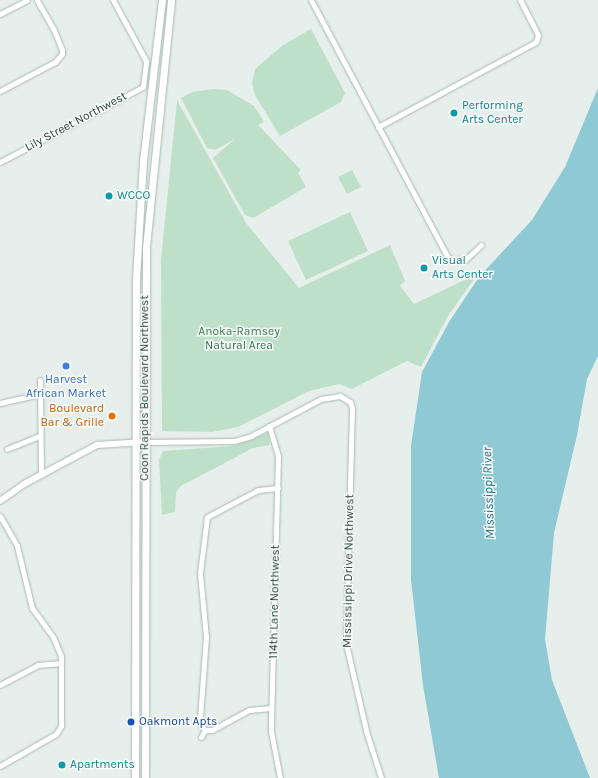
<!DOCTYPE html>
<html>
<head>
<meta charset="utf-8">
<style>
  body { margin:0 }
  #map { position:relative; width:598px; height:778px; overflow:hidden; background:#e6efeb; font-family:Karla,sans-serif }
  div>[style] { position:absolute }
  .green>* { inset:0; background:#bfe0c8 }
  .water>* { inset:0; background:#8ec9d4 }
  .roads { filter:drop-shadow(0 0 1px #a8b8b2) drop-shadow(0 0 1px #a8b8b2) }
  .minor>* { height:5px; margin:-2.5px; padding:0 2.5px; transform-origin:2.5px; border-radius:2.5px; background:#fff }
  .tertiary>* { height:6px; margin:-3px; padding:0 3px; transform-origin:3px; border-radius:3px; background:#fff }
  .secondary>* { height:7px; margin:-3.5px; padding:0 3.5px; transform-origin:3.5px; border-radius:3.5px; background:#fff }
  .dots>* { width:11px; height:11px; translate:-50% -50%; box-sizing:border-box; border:2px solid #f7fbf9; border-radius:50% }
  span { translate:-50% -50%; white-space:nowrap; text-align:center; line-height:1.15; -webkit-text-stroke:3px #f7fbf9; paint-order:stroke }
  .culture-label { font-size:12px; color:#0d838f }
  .left { translate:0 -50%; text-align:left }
  .street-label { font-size:12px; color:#24423a }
  .park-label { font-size:12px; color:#2d7a4b }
  .shop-label { font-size:12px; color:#366cbe }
  .food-label { font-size:12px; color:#c56008 }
  .right { translate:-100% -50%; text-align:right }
  .transit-label { font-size:12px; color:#164399 }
  .water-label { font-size:13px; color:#1c6f80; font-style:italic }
</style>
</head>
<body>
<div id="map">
  <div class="green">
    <i style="clip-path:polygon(311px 29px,345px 93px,341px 102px,280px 136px,255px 95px,252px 83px,255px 69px,283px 45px)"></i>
    <i style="clip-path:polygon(214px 89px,227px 90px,254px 106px,264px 122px,258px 125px,301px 170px,298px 173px,306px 187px,253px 218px,245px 215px,213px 158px,235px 139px,215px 150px,207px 148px,181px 98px,192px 92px)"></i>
    <i style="clip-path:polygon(177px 100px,246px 223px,299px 288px,390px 245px,405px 281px,400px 286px,414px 304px,471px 277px,474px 279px,448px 316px,421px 367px,407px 361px,352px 389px,339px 384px,309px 391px,238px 427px,212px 432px,162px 431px,161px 260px)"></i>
    <i style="clip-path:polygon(352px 170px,361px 187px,347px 194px,338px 177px)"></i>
    <i style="clip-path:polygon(350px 212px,368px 251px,306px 280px,288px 241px)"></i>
    <i style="clip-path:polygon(268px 433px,270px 445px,253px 448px,181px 486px,176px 492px,175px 512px,162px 515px,159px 460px,163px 451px,233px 446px)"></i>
  </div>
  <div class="water">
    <i style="clip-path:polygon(598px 88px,598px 356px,587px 379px,577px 435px,554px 533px,545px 639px,552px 680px,590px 778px,439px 778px,423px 685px,411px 580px,411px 446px,422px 372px,449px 322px,479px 277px,532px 220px,565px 167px)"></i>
  </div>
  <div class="roads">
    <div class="minor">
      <i style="left:311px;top:0;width:290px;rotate:62deg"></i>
      <i style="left:447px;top:256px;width:6px;rotate:39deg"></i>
      <i style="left:452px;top:260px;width:13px"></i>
      <i style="left:465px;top:260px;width:22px;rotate:-43deg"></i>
      <i style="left:0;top:14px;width:30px;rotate:-27deg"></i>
      <i style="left:0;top:91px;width:62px;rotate:-27.8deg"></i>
      <i style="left:55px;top:62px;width:11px;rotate:-49deg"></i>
      <i style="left:62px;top:54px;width:4px;rotate:-90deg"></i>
      <i style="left:62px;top:50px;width:22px;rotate:-112deg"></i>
      <i style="left:54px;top:30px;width:34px;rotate:-120deg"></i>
      <i style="left:378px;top:127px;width:179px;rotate:-28.3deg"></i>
      <i style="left:536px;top:42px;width:7px;rotate:-74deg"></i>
      <i style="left:538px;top:35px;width:39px;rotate:-117deg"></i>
      <i style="left:0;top:162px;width:161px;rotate:-27.7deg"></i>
      <i style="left:143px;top:87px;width:26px;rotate:-83deg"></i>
      <i style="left:146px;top:61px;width:69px;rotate:-118.4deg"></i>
      <i style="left:40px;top:380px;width:95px;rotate:89.4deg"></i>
      <i style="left:0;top:403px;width:41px;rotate:-12.7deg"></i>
      <i style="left:269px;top:426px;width:31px;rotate:73deg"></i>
      <i style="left:278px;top:456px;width:275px;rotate:91.5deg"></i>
      <i style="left:271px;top:731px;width:48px;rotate:79.2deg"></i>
      <i style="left:145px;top:442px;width:89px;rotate:-0.6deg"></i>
      <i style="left:234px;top:441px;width:18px;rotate:-16deg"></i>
      <i style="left:251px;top:436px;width:79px;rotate:-27.9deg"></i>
      <i style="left:321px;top:399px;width:19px;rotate:-9deg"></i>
      <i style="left:340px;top:396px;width:12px;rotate:31deg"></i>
      <i style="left:350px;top:402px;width:6px;rotate:72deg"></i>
      <i style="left:352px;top:408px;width:236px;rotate:91.5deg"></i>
      <i style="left:346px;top:644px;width:92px;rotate:76.9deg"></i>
      <i style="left:367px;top:734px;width:46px;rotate:72.3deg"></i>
      <i style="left:7px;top:449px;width:35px;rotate:-22deg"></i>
      <i style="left:0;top:516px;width:34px;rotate:60deg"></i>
      <i style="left:17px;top:546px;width:64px;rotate:76.4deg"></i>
      <i style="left:32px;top:608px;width:36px;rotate:54deg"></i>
      <i style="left:53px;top:637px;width:21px;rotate:67deg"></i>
      <i style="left:61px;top:656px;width:70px;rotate:90deg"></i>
      <i style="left:61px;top:726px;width:9px;rotate:122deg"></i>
      <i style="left:56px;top:734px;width:64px;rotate:150.3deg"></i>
      <i style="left:0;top:685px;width:43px;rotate:-27.8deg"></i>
      <i style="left:38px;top:665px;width:23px;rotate:-5deg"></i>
      <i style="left:205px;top:730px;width:6px;rotate:-129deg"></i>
      <i style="left:201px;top:725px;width:7px;rotate:-98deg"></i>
      <i style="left:200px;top:718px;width:81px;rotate:-85.8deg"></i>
      <i style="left:206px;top:637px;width:64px;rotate:-95.4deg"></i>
      <i style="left:200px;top:573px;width:56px;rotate:-82.9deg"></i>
      <i style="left:207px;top:517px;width:58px;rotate:-27.9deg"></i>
      <i style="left:258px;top:490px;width:20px;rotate:-6deg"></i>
      <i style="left:205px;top:730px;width:7px"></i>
      <i style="left:212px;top:730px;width:42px;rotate:-28.4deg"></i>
      <i style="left:249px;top:710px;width:22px;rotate:-5deg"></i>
      <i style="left:201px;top:737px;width:8px;rotate:-60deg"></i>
    </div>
    <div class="tertiary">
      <i style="left:0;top:501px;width:29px;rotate:-35deg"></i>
      <i style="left:24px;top:484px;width:83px;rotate:-28.1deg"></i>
      <i style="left:97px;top:445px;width:48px;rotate:-3.6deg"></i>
    </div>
    <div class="secondary">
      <i style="left:135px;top:778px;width:499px;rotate:-89.9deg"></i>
      <i style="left:136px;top:279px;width:118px;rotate:-86.6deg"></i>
      <i style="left:143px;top:161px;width:162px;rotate:-83.3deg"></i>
      <i style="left:145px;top:778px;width:531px;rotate:-89.89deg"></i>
      <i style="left:146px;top:247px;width:248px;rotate:-84.2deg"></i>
    </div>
  </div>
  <div class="dots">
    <i style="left:454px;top:113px;background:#0f9aa8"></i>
    <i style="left:109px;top:196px;background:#0f9aa8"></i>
    <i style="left:424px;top:268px;background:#0f9aa8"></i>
    <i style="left:66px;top:366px;background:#3f7fe0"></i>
    <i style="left:112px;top:416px;background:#e8710a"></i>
    <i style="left:131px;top:722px;background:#1a4fb4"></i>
    <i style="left:62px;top:765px;background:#0f9aa8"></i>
  </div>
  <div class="culture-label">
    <span class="left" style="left:462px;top:113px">Performing<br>Arts Center</span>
    <span class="left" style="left:117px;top:196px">WCCO</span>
    <span class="left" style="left:432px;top:268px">Visual<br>Arts Center</span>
    <span class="left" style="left:70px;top:765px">Apartments</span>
  </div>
  <div class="street-label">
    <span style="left:76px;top:122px;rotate:-28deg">Lily Street Northwest</span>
    <span style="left:145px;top:388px;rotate:-90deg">Coon Rapids Boulevard Northwest</span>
    <span style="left:349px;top:571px;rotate:-89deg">Mississippi Drive Northwest</span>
    <span style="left:275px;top:602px;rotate:-89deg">114th Lane Northwest</span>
  </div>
  <div class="park-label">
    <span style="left:239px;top:339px">Anoka-Ramsey<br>Natural Area</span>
  </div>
  <div class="shop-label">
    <span style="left:66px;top:387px">Harvest<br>African Market</span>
  </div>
  <div class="food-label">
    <span class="right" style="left:104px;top:416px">Boulevard<br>Bar &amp; Grille</span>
  </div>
  <div class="transit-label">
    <span class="left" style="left:139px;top:722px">Oakmont Apts</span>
  </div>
  <div class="water-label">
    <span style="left:489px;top:493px;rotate:-92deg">Mississippi River</span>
  </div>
</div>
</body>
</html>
